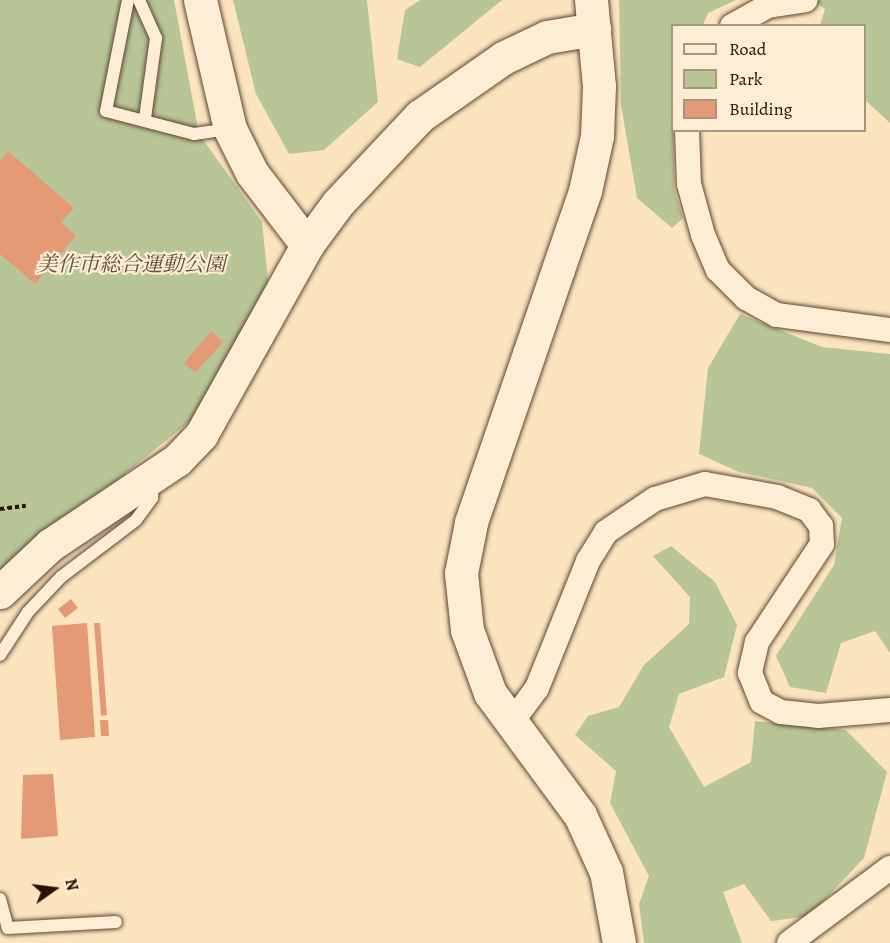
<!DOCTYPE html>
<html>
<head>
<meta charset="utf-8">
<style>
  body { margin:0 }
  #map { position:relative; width:890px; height:943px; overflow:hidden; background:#fce4bf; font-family:Alegreya,"Noto Serif JP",serif }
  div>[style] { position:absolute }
  .green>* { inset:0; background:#b8c597 }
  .building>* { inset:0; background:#e39a75 }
  .path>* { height:4px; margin-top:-2px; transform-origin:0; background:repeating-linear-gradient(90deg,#291004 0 4.5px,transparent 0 7.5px) }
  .roads { filter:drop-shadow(0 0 2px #5e4533) drop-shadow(0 0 2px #5e4533) }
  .lane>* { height:12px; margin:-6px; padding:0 6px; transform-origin:6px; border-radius:6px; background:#fdedd5 }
  .street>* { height:24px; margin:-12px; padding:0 12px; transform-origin:12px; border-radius:12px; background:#fdedd5 }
  .secondary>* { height:33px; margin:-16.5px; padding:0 16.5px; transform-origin:16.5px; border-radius:16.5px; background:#fdedd5 }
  span { translate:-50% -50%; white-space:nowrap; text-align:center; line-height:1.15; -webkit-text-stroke:4.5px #fdedd5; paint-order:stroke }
  .park-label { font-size:21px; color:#5b4f37; font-style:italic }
  .legend { position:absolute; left:671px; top:24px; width:195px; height:108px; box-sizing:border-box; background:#fdedd5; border:2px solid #a89581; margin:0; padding:8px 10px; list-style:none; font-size:18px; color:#291004 }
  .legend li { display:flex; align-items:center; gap:12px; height:30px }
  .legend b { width:30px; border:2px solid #a89581 }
  .north { position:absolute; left:24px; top:859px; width:60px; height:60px; -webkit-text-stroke:4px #fdedd5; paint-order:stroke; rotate:76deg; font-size:16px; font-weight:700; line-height:24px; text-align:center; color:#291004 }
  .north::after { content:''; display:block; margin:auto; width:21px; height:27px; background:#291004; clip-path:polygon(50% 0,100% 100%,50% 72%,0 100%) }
</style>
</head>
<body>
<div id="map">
  <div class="green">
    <i style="clip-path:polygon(0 0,174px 0,199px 134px,262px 222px,269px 289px,195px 417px,0 575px)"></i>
    <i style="clip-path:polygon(233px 0,367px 0,378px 102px,324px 150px,289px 154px,256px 94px)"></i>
    <i style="clip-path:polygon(420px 0,502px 0,420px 67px,397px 59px,405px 10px)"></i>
    <i style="clip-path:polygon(619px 0,736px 0,708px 13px,703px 25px,672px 26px,674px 189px,683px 218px,672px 228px,637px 198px,621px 105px)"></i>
    <i style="clip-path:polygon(812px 0,890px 0,890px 123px,865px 100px,864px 26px,820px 25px,825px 9px)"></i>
    <i style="clip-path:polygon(740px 314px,822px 347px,890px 354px,890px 653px,875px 631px,841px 643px,826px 693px,790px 687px,776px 656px,834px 565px,842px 518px,812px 488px,739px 472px,699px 454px,708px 368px)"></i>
    <i style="clip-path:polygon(671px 546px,715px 582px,737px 625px,724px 677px,679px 694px,669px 727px,704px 787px,751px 762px,755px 721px,846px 730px,887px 772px,864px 858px,809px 916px,771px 921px,744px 884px,723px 892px,742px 943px,644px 943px,639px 904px,649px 876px,610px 803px,616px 771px,575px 735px,588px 716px,619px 707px,644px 665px,689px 624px,690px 597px,653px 556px)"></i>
  </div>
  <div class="building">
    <i style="clip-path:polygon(8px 151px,74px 208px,61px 222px,76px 236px,35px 284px,0 254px,0 161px)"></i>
    <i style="clip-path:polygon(211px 331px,223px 342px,195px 373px,184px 363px)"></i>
    <i style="clip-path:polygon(71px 599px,78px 608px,65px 618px,58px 609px)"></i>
    <i style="clip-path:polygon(87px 623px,95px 737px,60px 740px,52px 626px)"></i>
    <i style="clip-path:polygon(94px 623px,100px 623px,107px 715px,101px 716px)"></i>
    <i style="clip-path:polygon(100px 720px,108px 720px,109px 736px,101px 736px)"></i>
    <i style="clip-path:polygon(53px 774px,58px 836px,21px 839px,23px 775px)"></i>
  </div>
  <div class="path">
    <i style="left:0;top:509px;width:26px;rotate:-7deg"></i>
  </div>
  <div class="roads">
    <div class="lane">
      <i style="left:128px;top:0;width:113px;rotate:101.2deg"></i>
      <i style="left:106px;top:111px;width:91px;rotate:14.6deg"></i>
      <i style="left:194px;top:134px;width:35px;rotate:-8deg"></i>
      <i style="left:139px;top:0;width:42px;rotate:65.9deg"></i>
      <i style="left:156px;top:38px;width:81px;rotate:97.8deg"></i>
      <i style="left:0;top:655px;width:51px;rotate:-56.9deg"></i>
      <i style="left:28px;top:612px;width:48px;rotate:-46.7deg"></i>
      <i style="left:61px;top:577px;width:94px;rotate:-37.2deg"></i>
      <i style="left:136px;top:520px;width:27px;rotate:-54deg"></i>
      <i style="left:152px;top:498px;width:17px;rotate:-87deg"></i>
      <i style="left:0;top:899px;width:30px;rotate:75deg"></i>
      <i style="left:8px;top:928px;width:108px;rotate:-3.2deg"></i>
    </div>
    <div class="street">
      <i style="left:732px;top:26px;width:41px;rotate:-29.1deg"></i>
      <i style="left:768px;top:6px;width:38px;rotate:-9deg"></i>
      <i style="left:687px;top:130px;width:54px;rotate:87.9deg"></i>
      <i style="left:689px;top:184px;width:53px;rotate:74.6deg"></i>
      <i style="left:703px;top:235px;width:38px;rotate:67deg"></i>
      <i style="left:718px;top:270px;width:40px;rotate:45deg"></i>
      <i style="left:746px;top:298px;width:35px;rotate:29deg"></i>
      <i style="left:777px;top:315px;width:114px;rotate:7.6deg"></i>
      <i style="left:512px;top:722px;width:42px;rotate:-53.7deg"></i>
      <i style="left:537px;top:688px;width:137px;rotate:-68.1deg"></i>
      <i style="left:588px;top:561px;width:34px;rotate:-58deg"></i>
      <i style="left:606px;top:532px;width:59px;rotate:-34deg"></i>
      <i style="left:655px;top:499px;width:52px;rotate:-16.7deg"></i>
      <i style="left:705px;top:484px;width:73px;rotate:10.2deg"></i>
      <i style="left:777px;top:497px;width:35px;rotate:22deg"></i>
      <i style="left:809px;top:510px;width:20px;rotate:53deg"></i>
      <i style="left:821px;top:526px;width:18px;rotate:87deg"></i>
      <i style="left:822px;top:544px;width:118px;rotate:123.6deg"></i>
      <i style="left:757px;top:642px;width:32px;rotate:103deg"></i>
      <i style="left:750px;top:673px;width:31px;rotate:68deg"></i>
      <i style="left:762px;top:702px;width:21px;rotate:28deg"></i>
      <i style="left:781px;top:712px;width:37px;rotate:6deg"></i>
      <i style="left:818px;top:716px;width:72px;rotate:-4.8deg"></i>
      <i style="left:789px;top:943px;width:126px;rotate:-36.6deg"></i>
    </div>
    <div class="secondary">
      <i style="left:200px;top:0;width:132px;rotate:76.9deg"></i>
      <i style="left:230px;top:129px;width:49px;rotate:63.4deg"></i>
      <i style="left:252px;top:173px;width:91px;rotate:52.6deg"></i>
      <i style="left:591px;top:0;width:86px;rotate:84.7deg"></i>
      <i style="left:599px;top:86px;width:50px;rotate:92.3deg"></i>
      <i style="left:597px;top:136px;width:56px;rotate:102.3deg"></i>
      <i style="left:585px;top:191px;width:351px;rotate:109deg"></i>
      <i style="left:471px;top:523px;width:51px;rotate:101.3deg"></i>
      <i style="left:461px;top:573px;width:57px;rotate:84deg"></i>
      <i style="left:467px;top:630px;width:67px;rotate:69.9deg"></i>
      <i style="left:490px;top:693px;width:152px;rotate:53.6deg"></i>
      <i style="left:580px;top:815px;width:63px;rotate:65.5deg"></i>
      <i style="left:606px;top:872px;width:72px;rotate:79.6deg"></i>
      <i style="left:0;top:592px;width:69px;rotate:-43.2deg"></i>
      <i style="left:50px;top:545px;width:153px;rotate:-33.8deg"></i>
      <i style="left:177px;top:460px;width:35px;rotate:-46deg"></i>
      <i style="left:201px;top:435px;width:218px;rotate:-60.8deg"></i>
      <i style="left:307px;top:245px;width:52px;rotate:-53.6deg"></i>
      <i style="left:338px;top:203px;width:120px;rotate:-46.7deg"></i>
      <i style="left:420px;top:116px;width:101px;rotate:-34.9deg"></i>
      <i style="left:503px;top:58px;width:49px;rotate:-25.5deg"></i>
      <i style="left:547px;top:37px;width:48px;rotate:-9.7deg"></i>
    </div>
  </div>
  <div class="park-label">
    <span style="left:131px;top:264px">美作市総合運動公園</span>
  </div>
  <ul class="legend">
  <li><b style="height:8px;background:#fdedd5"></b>Road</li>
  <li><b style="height:16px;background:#b8c597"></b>Park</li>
  <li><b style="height:16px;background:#e39a75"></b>Building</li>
  </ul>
  <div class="north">N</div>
</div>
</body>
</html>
